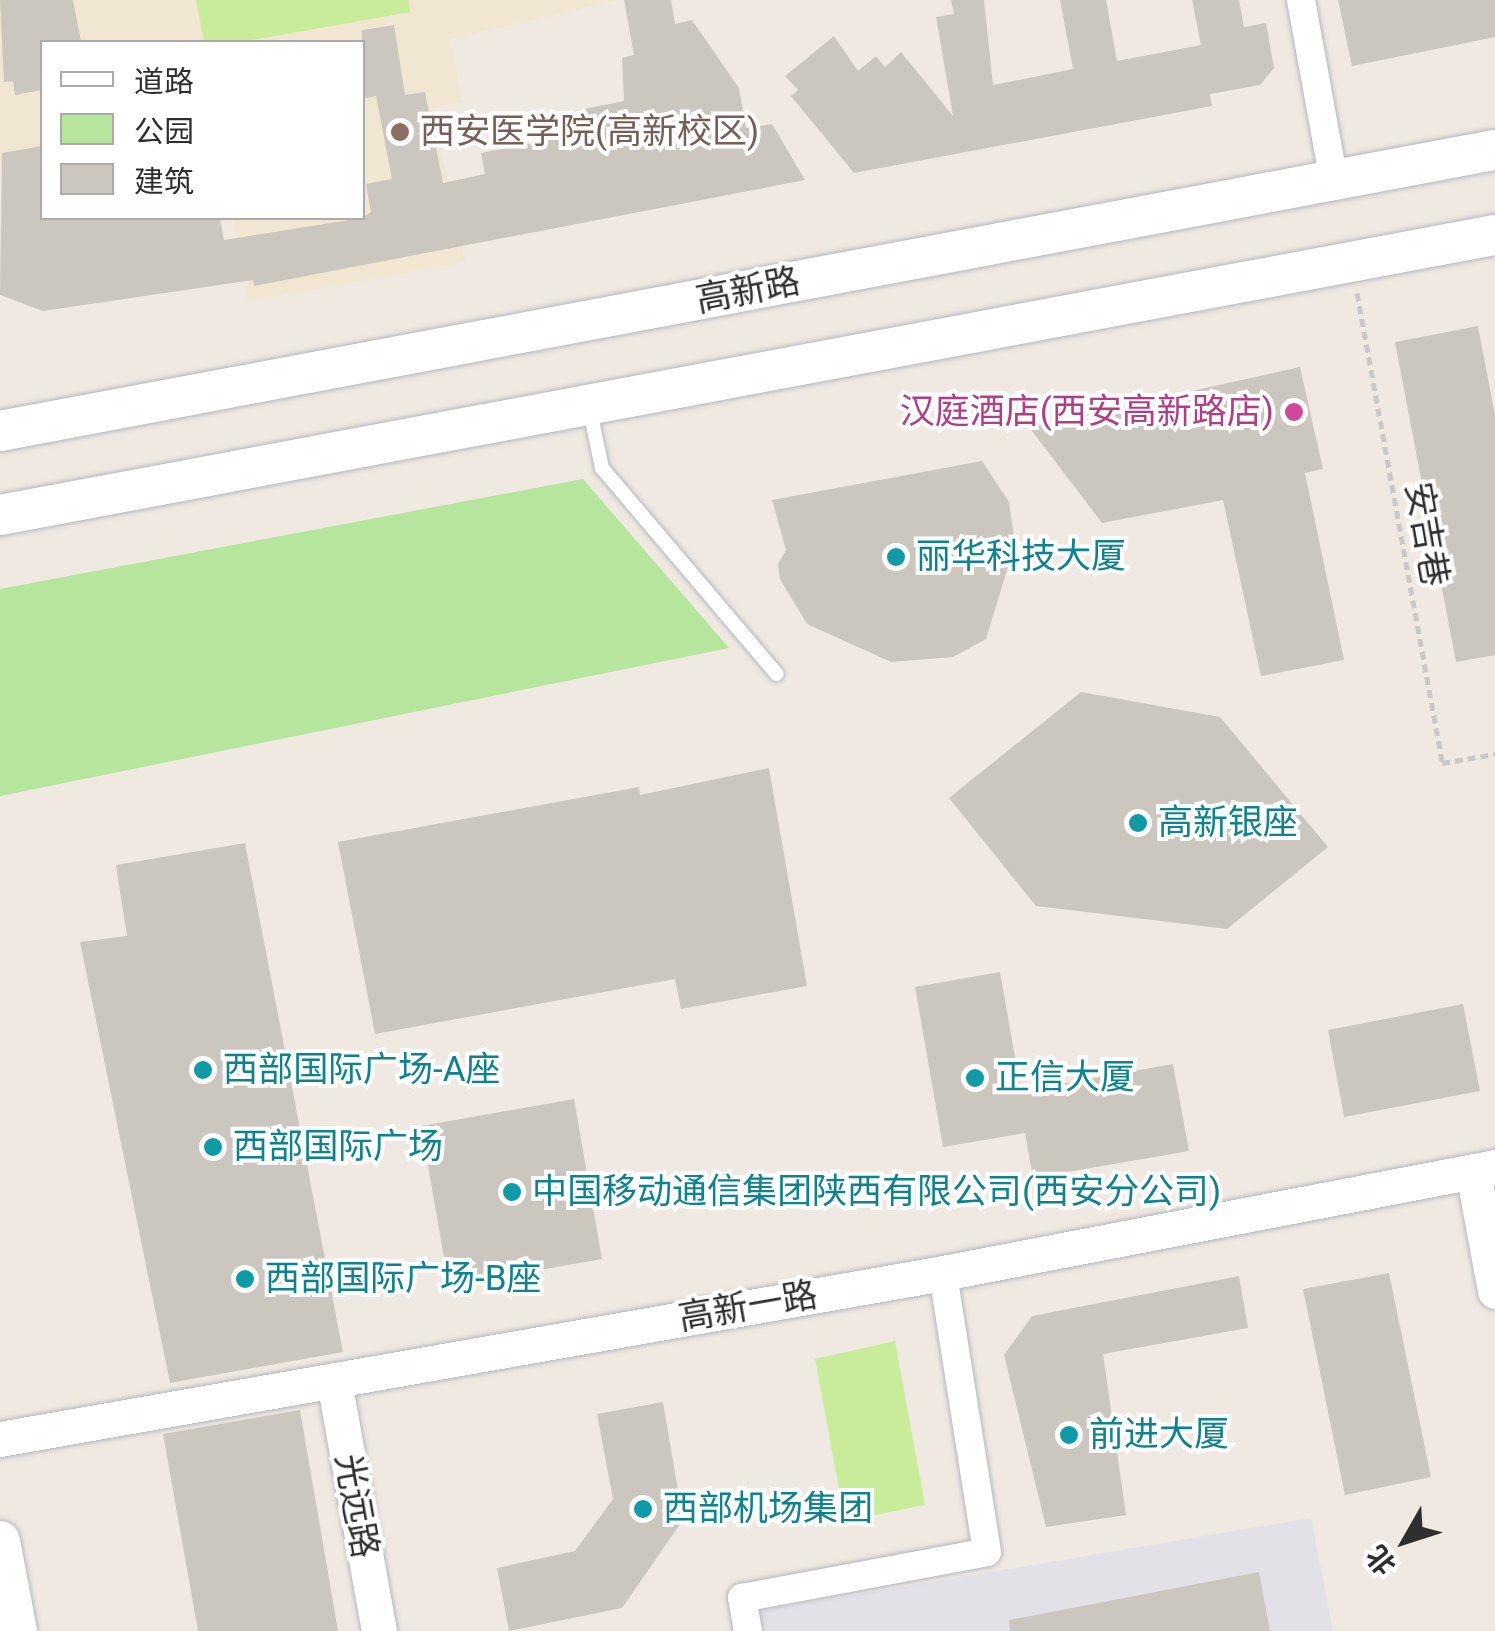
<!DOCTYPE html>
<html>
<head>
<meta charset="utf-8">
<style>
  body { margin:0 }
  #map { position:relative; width:1495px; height:1631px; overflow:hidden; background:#efe9e1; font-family:Roboto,"Noto Sans SC",sans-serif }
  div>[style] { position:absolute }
  .industrial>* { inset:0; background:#e3e1e8 }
  .education>* { inset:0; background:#f0e6d1 }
  .green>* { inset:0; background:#b6e59e }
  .pitch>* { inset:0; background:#c9ec9a }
  .building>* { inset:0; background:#cbc7bf }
  .path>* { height:5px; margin-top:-2.5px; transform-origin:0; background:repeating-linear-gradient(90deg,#c9c9c9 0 8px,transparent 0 13px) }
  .roads { filter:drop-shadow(0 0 2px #b4b7c1) drop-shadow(0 0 2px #b4b7c1) }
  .service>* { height:14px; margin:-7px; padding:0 7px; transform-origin:7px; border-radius:7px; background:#fff }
  .minor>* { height:28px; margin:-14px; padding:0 14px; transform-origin:14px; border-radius:14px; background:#fff }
  .tertiary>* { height:35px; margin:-17.5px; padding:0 17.5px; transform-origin:17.5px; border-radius:17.5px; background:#fff }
  .secondary>* { height:40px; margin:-20px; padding:0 20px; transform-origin:20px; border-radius:20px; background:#fff }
  .dots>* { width:28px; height:28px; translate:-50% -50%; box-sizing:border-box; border:5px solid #fff; border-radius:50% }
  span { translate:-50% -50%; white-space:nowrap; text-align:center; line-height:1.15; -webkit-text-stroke:8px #fff; paint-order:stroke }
  .education-label { font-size:35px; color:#785e54 }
  .left { translate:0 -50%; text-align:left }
  .street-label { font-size:35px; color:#2e2e2e }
  .hotel-label { font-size:35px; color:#b23c85 }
  .right { translate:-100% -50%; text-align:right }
  .culture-label { font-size:35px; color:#0d838f }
  .legend { position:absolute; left:40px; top:40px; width:325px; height:180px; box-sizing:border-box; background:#fff; border:2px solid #ababab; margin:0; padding:12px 18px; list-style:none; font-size:30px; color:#2e2e2e }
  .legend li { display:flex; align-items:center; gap:20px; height:50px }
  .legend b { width:50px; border:2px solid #ababab }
  .north { position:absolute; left:1355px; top:1491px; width:100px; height:100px; -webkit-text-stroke:8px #fff; paint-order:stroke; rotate:231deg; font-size:28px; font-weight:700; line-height:40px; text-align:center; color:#2e2e2e }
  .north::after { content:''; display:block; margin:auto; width:35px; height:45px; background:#2e2e2e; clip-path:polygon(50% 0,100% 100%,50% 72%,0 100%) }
</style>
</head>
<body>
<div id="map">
  <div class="industrial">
    <i style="clip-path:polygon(1311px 1518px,1333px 1631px,763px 1631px,759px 1611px)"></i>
  </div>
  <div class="education">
    <i style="clip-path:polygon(0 0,618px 0,450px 39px,462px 102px,432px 108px,465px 262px,248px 301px,234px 218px,362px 218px,362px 42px,42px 42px,42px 156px,0 164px)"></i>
  </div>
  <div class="green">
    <i style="clip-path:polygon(583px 479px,729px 648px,0 796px,0 589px)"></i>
  </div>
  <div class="pitch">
    <i style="clip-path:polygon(196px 0,408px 0,410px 12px,241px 42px,204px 42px)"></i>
    <i style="clip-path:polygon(895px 1341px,925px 1505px,845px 1521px,815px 1359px)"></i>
  </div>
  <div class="building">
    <i style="clip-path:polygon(0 0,73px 0,81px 42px,42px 42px,42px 90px,15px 95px,13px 81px,4px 82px)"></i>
    <i style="clip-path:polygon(624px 0,671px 0,675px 24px,692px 20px,739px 88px,746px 128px,772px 124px,805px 180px,254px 286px,253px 280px,43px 311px,0 295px,2px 153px,42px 146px,42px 218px,220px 218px,224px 240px,362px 218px,371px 212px,366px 184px,392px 179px,376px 96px,362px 99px,362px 30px,394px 25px,405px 95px,425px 92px,443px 183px,485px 174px,481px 153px,569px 136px,564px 113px,624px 101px,622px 58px,634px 55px)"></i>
    <i style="clip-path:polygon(951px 0,984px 0,993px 85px,1073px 69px,1060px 0,1106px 0,1117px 61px,1201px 45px,1192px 0,1239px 0,1244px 27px,1266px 23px,1274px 68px,1260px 85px,1210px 94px,1212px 106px,854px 173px,791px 96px,798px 90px,785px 76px,834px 36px,858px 71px,876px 56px,885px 67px,901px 52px,953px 116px,936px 17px,954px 14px)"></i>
    <i style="clip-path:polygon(1338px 0,1495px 0,1495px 37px,1352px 66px)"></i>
    <i style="clip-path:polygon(1478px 326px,1495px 415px,1495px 655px,1456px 662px,1395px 342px)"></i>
    <i style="clip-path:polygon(1300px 367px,1323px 469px,1305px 473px,1344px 660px,1261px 676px,1223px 500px,1102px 523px,1029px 427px)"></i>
    <i style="clip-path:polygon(982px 461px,1009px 502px,1015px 544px,986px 639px,953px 657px,891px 662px,807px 624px,780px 579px,778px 564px,786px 550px,772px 500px)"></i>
    <i style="clip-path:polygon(1081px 692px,1220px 717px,1328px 847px,1227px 929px,1036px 906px,949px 798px)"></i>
    <i style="clip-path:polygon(769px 768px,807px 986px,681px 1009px,675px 979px,375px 1034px,338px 842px,639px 787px,640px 795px)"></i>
    <i style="clip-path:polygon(245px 843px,343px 1352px,170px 1383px,80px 942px,127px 936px,116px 865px)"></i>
    <i style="clip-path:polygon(1000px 972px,1021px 1091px,1173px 1064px,1189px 1151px,1033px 1178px,1025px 1133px,943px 1147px,915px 987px)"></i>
    <i style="clip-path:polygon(1463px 1004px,1480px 1091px,1344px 1117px,1328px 1030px)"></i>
    <i style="clip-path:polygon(574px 1099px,602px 1259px,449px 1286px,421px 1126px)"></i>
    <i style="clip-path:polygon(1389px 1273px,1431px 1477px,1345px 1495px,1303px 1289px)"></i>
    <i style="clip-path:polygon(1239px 1276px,1248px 1328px,1103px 1354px,1126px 1515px,1046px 1527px,1004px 1355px,1032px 1316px)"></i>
    <i style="clip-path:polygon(663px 1402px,683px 1520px,622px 1608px,509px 1631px,497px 1568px,575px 1551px,613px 1499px,597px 1414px)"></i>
    <i style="clip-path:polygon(300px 1410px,338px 1631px,198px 1631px,163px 1434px)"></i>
    <i style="clip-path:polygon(1259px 1572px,1270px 1631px,1010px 1631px,1009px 1620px)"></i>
  </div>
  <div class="path">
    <i style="left:1357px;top:293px;width:478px;rotate:79.7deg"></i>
    <i style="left:1442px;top:763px;width:54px;rotate:-9.6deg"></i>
  </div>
  <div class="roads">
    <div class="service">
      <i style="left:589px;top:406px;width:63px;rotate:78.2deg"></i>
      <i style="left:602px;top:468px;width:270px;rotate:49.7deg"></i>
    </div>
    <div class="minor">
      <i style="left:1301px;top:0;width:184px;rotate:79.7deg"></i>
      <i style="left:748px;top:1631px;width:34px;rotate:-100deg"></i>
      <i style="left:742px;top:1598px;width:249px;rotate:-10.6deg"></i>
      <i style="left:987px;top:1552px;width:282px;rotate:-99deg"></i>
    </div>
    <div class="tertiary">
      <i style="left:1473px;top:1172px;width:121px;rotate:79.5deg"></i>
      <i style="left:334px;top:1381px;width:254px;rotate:79.8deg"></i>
      <i style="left:0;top:1439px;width:957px;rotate:-9.98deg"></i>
      <i style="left:943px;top:1273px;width:562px;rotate:-10.87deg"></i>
    </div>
    <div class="secondary">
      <i style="left:0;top:431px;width:1521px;rotate:-10.65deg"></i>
      <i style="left:0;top:515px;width:1521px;rotate:-10.61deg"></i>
      <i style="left:0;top:1541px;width:92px;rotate:79.3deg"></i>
    </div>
  </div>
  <div class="dots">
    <i style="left:400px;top:132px;background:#8d6e63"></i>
    <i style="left:1294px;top:412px;background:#d1479c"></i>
    <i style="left:896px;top:557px;background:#0f9aa8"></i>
    <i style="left:1138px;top:823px;background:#0f9aa8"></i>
    <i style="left:203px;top:1070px;background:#0f9aa8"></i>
    <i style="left:975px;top:1078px;background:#0f9aa8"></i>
    <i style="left:213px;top:1147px;background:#0f9aa8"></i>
    <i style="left:512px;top:1192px;background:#0f9aa8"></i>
    <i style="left:245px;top:1279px;background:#0f9aa8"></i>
    <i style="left:1069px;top:1435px;background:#0f9aa8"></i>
    <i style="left:643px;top:1509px;background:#0f9aa8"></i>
  </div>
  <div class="education-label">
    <span class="left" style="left:420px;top:132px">西安医学院(高新校区)</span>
  </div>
  <div class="street-label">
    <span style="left:748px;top:291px;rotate:-11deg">高新路</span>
    <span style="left:1426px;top:534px;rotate:80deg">安吉巷</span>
    <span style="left:748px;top:1307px;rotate:-10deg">高新一路</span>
    <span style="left:356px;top:1506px;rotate:80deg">光远路</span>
  </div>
  <div class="hotel-label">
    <span class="right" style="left:1274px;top:412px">汉庭酒店(西安高新路店)</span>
  </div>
  <div class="culture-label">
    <span class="left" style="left:916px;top:557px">丽华科技大厦</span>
    <span class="left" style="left:1158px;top:823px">高新银座</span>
    <span class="left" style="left:223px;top:1070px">西部国际广场-A座</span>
    <span class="left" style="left:995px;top:1078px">正信大厦</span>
    <span class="left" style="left:233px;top:1147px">西部国际广场</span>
    <span class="left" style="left:532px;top:1192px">中国移动通信集团陕西有限公司(西安分公司)</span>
    <span class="left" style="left:265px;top:1279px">西部国际广场-B座</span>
    <span class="left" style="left:1089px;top:1435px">前进大厦</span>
    <span class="left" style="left:663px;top:1509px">西部机场集团</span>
  </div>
  <ul class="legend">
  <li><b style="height:12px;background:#fff"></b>道路</li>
  <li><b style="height:28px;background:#b6e59e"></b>公园</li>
  <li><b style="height:28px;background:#cbc7bf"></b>建筑</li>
  </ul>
  <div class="north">北</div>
</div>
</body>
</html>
